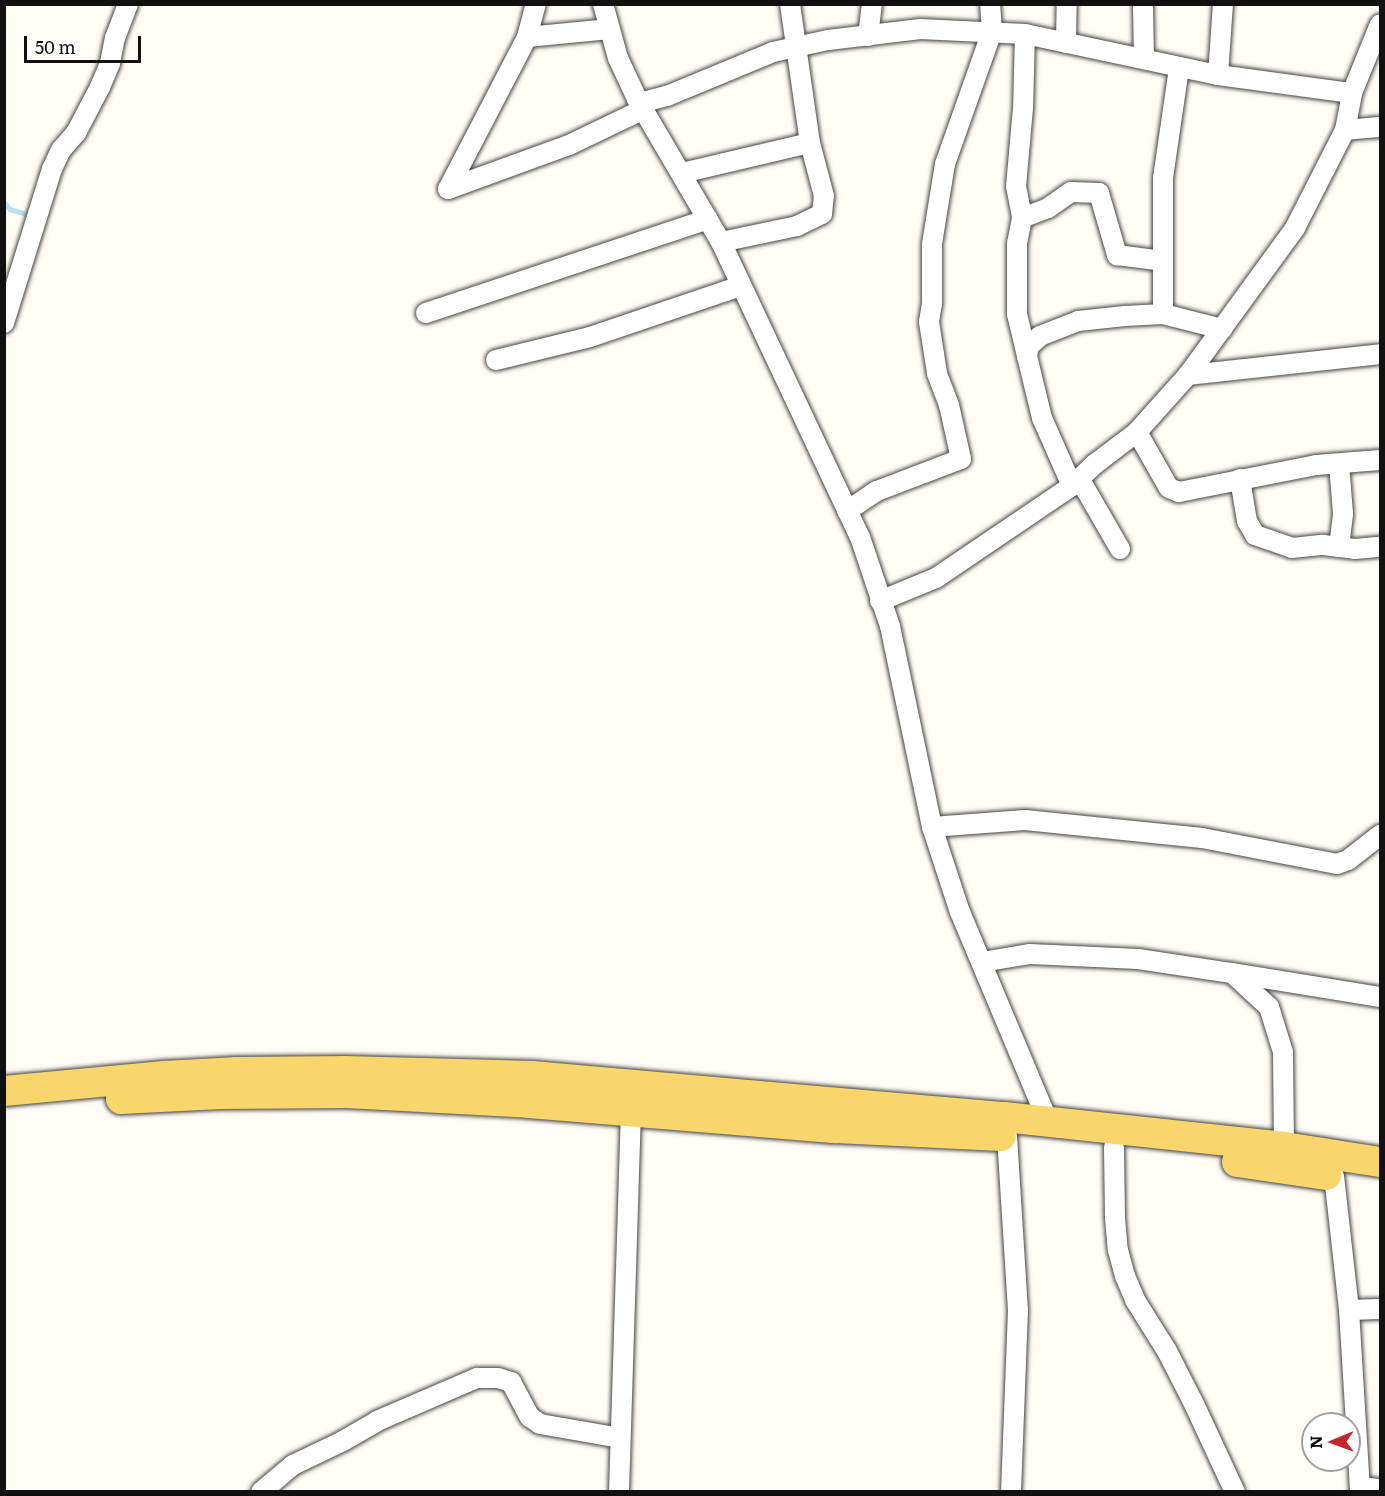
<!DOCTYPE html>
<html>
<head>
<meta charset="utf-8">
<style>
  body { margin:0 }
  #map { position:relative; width:1385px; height:1496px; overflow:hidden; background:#fffdf5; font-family:Literata,serif }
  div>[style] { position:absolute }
  .stream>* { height:4.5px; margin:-2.25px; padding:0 2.25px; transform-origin:2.25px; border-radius:2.25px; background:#b9e0f7 }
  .roads { filter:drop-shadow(0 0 2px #444) drop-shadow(0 0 2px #444) }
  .minor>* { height:20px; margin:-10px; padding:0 10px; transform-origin:10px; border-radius:10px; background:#fff }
  .primary>* { height:30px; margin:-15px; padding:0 15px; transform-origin:15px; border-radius:15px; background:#f9d66b }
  span { translate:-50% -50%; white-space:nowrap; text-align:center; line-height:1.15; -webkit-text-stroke:6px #fff; paint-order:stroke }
  .frame { position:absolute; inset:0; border:6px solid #111; pointer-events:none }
  .north { position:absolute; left:1301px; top:1412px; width:60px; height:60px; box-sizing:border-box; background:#fff; border:2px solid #a0a0a0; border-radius:50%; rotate:269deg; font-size:16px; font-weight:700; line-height:24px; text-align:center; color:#111 }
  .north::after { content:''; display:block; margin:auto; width:21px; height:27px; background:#c4262e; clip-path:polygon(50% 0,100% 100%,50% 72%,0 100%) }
  .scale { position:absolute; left:24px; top:36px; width:117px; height:27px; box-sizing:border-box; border:3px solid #111; border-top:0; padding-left:8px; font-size:18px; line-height:21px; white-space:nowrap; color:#111; -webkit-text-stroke:4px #fff; paint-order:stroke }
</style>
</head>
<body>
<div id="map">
  <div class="stream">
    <i style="left:4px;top:202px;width:9px;rotate:49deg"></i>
    <i style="left:10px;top:209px;width:24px;rotate:17deg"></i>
  </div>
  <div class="roads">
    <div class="minor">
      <i style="left:603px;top:4px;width:56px;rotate:74.5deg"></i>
      <i style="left:618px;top:58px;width:45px;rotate:65.1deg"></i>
      <i style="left:637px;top:99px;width:166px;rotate:59.6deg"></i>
      <i style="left:721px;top:242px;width:326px;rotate:64.8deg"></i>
      <i style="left:860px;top:537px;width:94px;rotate:71.4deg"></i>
      <i style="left:890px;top:626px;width:205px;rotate:78.2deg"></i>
      <i style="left:932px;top:827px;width:89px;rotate:71.8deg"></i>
      <i style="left:960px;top:912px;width:227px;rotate:67.2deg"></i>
      <i style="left:1143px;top:4px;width:55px;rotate:89deg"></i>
      <i style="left:1025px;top:34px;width:74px;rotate:91.5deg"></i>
      <i style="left:1023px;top:108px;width:78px;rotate:95.1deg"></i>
      <i style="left:1016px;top:186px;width:33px;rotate:79deg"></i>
      <i style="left:1022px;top:218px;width:25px;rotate:101deg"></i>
      <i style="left:1017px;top:243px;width:71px;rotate:90deg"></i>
      <i style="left:1017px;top:314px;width:43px;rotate:76.6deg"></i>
      <i style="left:868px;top:36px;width:32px;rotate:-83deg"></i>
      <i style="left:527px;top:37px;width:83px;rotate:-5.5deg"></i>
      <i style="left:1066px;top:43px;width:39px;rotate:-89deg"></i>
      <i style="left:1218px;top:75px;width:71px;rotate:-86deg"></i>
      <i style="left:640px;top:103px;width:28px;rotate:-15deg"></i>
      <i style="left:667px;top:96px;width:115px;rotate:-22.5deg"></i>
      <i style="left:773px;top:52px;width:56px;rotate:-12.3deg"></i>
      <i style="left:828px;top:40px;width:93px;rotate:-6.8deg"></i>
      <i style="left:920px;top:29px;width:105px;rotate:2.7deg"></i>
      <i style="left:1025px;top:34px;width:197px;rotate:12deg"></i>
      <i style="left:1218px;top:75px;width:135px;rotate:7.7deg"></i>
      <i style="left:1345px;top:130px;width:35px;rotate:-5deg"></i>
      <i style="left:682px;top:173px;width:131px;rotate:-13.2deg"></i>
      <i style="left:448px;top:189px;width:129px;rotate:-20deg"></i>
      <i style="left:569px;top:145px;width:83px;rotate:-25.6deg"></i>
      <i style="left:448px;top:189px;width:171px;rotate:-62.5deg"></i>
      <i style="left:527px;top:37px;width:34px;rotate:-75deg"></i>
      <i style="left:1022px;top:218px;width:28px;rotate:-21deg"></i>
      <i style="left:1048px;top:208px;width:28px;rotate:-35deg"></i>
      <i style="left:1071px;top:192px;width:28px;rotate:2deg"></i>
      <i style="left:1099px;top:193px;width:65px;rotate:73.8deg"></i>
      <i style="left:1117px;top:255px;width:46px;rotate:7.4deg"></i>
      <i style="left:721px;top:242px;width:78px;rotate:-11.9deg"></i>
      <i style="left:797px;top:226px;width:28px;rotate:-26deg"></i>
      <i style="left:822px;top:214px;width:18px;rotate:-84deg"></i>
      <i style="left:824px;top:196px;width:55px;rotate:-104.8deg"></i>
      <i style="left:810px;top:143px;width:140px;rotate:-98.2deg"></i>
      <i style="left:426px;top:313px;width:297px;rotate:-18.4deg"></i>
      <i style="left:1163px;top:314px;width:136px;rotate:-90deg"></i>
      <i style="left:1163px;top:178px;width:111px;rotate:-81.7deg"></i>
      <i style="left:4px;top:323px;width:161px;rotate:-72.7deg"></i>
      <i style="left:52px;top:169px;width:21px;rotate:-65deg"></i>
      <i style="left:61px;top:150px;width:23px;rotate:-49deg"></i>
      <i style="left:76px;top:133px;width:52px;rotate:-62.4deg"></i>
      <i style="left:100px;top:87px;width:26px;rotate:-67deg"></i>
      <i style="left:110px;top:63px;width:25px;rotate:-79deg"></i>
      <i style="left:115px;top:38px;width:36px;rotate:-69deg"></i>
      <i style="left:496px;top:360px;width:97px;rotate:-13.7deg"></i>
      <i style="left:590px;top:337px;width:159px;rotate:-18.7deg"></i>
      <i style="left:1188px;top:375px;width:193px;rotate:-6.2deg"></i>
      <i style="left:1137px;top:432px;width:64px;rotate:60.3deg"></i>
      <i style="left:1169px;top:488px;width:11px;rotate:22deg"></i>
      <i style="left:1179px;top:492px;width:140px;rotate:-11.1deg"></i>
      <i style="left:1316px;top:465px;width:64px;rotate:-4.5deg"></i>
      <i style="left:1079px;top:478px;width:82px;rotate:60deg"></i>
      <i style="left:1240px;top:479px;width:43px;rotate:80.5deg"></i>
      <i style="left:1247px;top:521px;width:16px;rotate:60deg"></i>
      <i style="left:1255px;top:535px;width:39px;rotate:19deg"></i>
      <i style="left:1292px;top:548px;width:31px;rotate:-6deg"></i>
      <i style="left:1323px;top:545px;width:32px;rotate:7deg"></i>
      <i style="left:1355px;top:549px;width:25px;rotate:-5deg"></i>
      <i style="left:1072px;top:486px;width:74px;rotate:-113.8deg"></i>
      <i style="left:1042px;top:418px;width:64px;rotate:-103.6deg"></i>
      <i style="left:1027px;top:356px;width:10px;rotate:-79deg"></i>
      <i style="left:1029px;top:346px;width:15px;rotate:-42deg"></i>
      <i style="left:1040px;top:336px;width:41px;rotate:-21.5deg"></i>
      <i style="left:1078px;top:321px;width:47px;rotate:-6.1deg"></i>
      <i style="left:1125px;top:316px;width:38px;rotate:-3deg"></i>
      <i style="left:1163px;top:314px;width:61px;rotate:14.3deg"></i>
      <i style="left:847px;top:511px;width:36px;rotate:-34deg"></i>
      <i style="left:877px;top:491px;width:90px;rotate:-20.9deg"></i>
      <i style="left:961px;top:459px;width:55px;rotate:-102.5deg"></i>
      <i style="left:949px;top:405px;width:34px;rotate:-111deg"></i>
      <i style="left:937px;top:373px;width:52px;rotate:-98.9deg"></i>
      <i style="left:929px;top:322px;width:18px;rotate:-81deg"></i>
      <i style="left:932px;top:304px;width:60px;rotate:-90deg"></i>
      <i style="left:932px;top:244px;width:81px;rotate:-80.8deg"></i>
      <i style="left:945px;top:164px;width:141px;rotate:-70.5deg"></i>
      <i style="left:992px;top:31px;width:27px;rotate:-94deg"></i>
      <i style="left:1339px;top:547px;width:34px;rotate:-83deg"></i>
      <i style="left:1343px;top:513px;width:49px;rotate:-94.7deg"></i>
      <i style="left:880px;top:601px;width:61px;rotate:-22.3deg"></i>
      <i style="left:936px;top:578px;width:164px;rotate:-34.1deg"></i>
      <i style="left:1072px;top:486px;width:32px;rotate:-44deg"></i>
      <i style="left:1095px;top:464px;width:53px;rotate:-37.3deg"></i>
      <i style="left:1137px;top:432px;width:76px;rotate:-48.2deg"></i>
      <i style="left:1188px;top:375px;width:182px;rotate:-53.9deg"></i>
      <i style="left:1295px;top:228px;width:110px;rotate:-63deg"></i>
      <i style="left:1345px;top:130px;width:38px;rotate:-79deg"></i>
      <i style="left:1352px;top:93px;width:74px;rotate:-67.9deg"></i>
      <i style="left:932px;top:827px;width:93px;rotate:-4.3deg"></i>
      <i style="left:1025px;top:820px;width:178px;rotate:5.8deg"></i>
      <i style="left:1202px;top:838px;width:137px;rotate:10.9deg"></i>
      <i style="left:1337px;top:864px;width:12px;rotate:-20deg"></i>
      <i style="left:1348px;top:860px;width:41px;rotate:-38deg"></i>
      <i style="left:982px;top:962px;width:49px;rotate:-9.5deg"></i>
      <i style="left:1030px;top:954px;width:108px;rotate:2.7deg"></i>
      <i style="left:1138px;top:959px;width:95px;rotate:8.5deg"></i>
      <i style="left:1232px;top:973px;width:50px;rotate:42.6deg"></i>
      <i style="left:1269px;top:1007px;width:47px;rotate:72.7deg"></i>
      <i style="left:1283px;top:1052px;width:95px;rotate:89.4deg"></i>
      <i style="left:1232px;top:973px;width:150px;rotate:9.2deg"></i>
      <i style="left:1007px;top:1136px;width:174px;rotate:86.4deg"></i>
      <i style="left:1018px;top:1310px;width:182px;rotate:92.2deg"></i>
      <i style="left:1114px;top:1147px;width:71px;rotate:89.2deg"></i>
      <i style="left:1115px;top:1218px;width:32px;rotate:85deg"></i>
      <i style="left:1118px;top:1250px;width:27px;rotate:75deg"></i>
      <i style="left:1125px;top:1276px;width:26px;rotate:67deg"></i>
      <i style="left:1135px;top:1300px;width:60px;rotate:57.9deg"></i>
      <i style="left:1167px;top:1351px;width:62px;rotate:63deg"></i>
      <i style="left:1195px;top:1406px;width:95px;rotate:65.1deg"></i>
      <i style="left:1334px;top:1176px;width:135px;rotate:83.6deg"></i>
      <i style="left:1349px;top:1310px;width:182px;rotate:86.5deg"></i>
      <i style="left:1349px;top:1310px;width:31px;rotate:-2deg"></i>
      <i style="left:1360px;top:1487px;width:20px;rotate:6deg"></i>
      <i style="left:261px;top:1492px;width:42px;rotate:-40.2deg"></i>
      <i style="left:293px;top:1465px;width:55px;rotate:-25.6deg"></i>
      <i style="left:343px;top:1441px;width:39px;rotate:-30deg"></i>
      <i style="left:377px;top:1421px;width:109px;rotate:-23.3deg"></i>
      <i style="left:477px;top:1378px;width:21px"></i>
      <i style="left:498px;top:1378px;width:14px;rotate:17deg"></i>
      <i style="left:511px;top:1382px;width:40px;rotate:62deg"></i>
      <i style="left:530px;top:1417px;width:12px;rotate:35deg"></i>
      <i style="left:540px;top:1424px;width:81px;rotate:9.9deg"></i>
      <i style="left:619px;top:1492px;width:391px;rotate:-88.2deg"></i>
    </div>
    <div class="primary">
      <i style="left:4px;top:1091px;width:161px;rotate:-5.4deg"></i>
      <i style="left:164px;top:1076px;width:73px;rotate:-3.1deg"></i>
      <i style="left:237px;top:1072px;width:108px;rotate:-0.5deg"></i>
      <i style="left:345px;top:1071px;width:187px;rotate:1.5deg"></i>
      <i style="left:532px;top:1076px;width:474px;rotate:5deg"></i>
      <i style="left:1004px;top:1117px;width:282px;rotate:6.1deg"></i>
      <i style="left:1284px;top:1147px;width:97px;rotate:8.9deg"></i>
      <i style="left:121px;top:1099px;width:99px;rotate:-2.9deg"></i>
      <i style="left:220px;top:1094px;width:127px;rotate:-0.5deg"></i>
      <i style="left:347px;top:1093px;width:182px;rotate:3.1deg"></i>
      <i style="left:529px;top:1103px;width:308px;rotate:4.7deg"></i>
      <i style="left:836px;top:1128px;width:165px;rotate:2.8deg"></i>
      <i style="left:1237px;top:1162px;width:90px;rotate:8.3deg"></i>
    </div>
  </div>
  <div class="frame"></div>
  <div class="north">N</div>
  <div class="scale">50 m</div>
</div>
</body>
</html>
